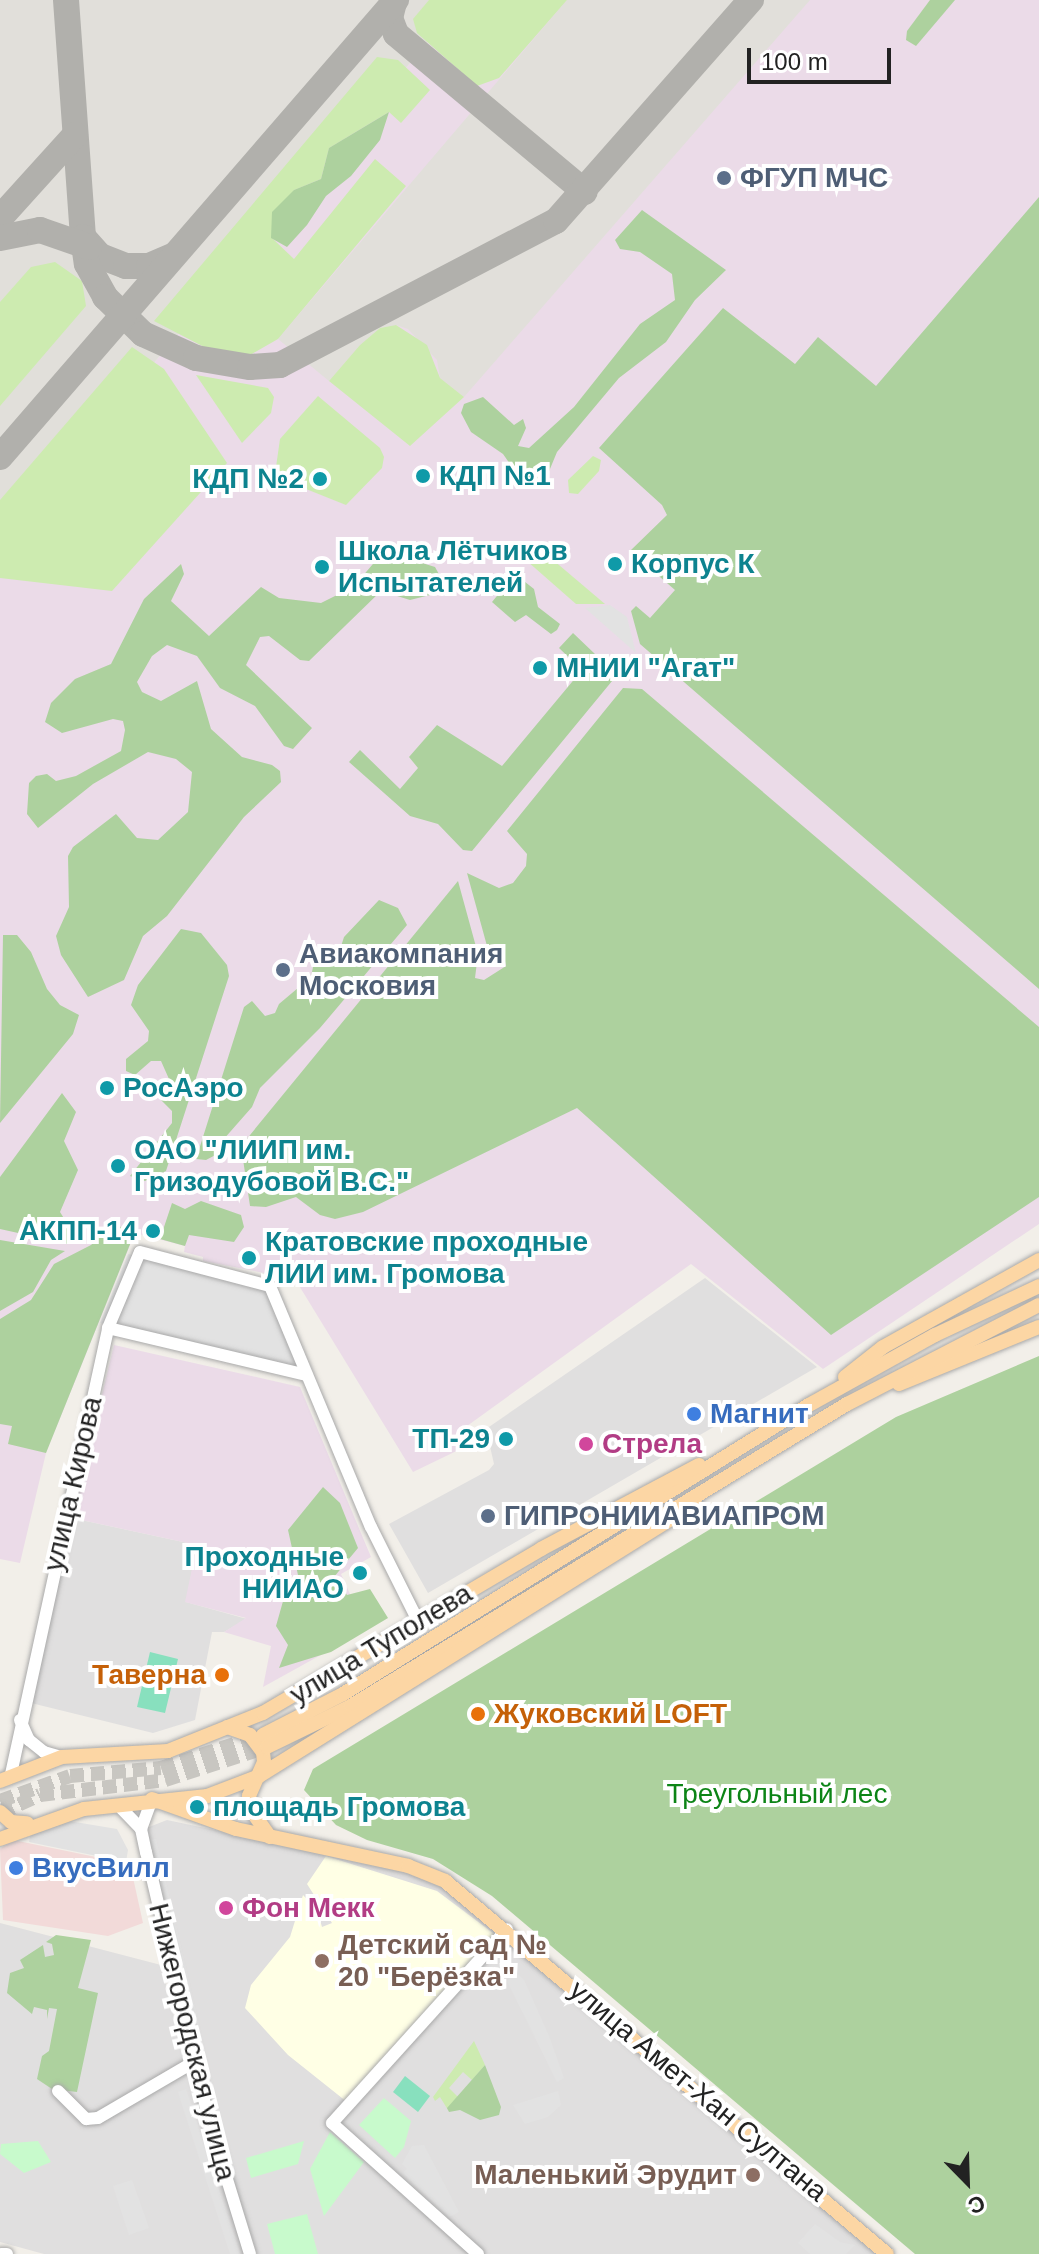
<!DOCTYPE html>
<html>
<head>
<meta charset="utf-8">
<style>
  body { margin:0 }
  #map { position:relative; width:1039px; height:2254px; overflow:hidden; background:#f2efe9; font-family:Helvetica,sans-serif }
  div>[style] { position:absolute }
  .residential>* { inset:0; background:#e0dfdf }
  .commercial>* { inset:0; background:#f2dad9 }
  .industrial>* { inset:0; background:#ebdbe8 }
  .education>* { inset:0; background:#ffffe5 }
  .airport>* { inset:0; background:#e1dfda }
  .grass>* { inset:0; background:#cdebb0 }
  .forest>* { inset:0; background:#add19e }
  .park>* { inset:0; background:#c8facc }
  .pitch>* { inset:0; background:#88e0be }
  .parking>* { inset:0; background:#e2e2e2 }
  .taxiway>* { height:26px; margin:-13px; padding:0 13px; transform-origin:13px; border-radius:13px; background:#b1b0ac }
  .major-tunnel>* { height:14px; margin-top:-7px; transform-origin:0; background:repeating-linear-gradient(90deg,#c8c6c1 0 14px,transparent 0 21px) }
  .roads { filter:drop-shadow(0 0 2px #a9a9a9) drop-shadow(0 0 2px #a9a9a9) }
  .minor>* { height:12px; margin:-6px; padding:0 6px; transform-origin:6px; border-radius:6px; background:#fff }
  .major>* { height:14px; margin:-7px; padding:0 7px; transform-origin:7px; border-radius:7px; background:#fcd6a4 }
  .dots>* { width:22px; height:22px; translate:-50% -50%; box-sizing:border-box; border:4px solid #fff; border-radius:50% }
  span { translate:-50% -50%; white-space:nowrap; text-align:center; line-height:1.15; -webkit-text-stroke:8px #fff; paint-order:stroke }
  .service-label { font-size:28px; color:#4e5e75; font-weight:700 }
  .left { translate:0 -50%; text-align:left }
  .culture-label { font-size:28px; color:#0d838f; font-weight:700 }
  .right { translate:-100% -50%; text-align:right }
  .shop-label { font-size:28px; color:#366cbe; font-weight:700 }
  .hotel-label { font-size:28px; color:#b23c85; font-weight:700 }
  .street-label { font-size:28px; color:#222 }
  .food-label { font-size:28px; color:#c56008; font-weight:700 }
  .park-label { font-size:28px; color:#0c8416 }
  .education-label { font-size:28px; color:#785e54; font-weight:700 }
  .north { position:absolute; left:927px; top:2142px; width:80px; height:80px; -webkit-text-stroke:6px #fff; paint-order:stroke; rotate:157deg; font-size:22px; font-weight:700; line-height:32px; text-align:center; color:#222 }
  .north::after { content:''; display:block; margin:auto; width:28px; height:36px; background:#222; clip-path:polygon(50% 0,100% 100%,50% 72%,0 100%) }
  .scale { position:absolute; left:747px; top:48px; width:144px; height:36px; box-sizing:border-box; border:4px solid #222; border-top:0; padding-left:10px; font-size:24px; line-height:28px; white-space:nowrap; color:#222; -webkit-text-stroke:6px #fff; paint-order:stroke }
</style>
</head>
<body>
<div id="map">
  <div class="residential">
    <i style="clip-path:polygon(705px 1278px,817px 1367px,428px 1593px,389px 1524px,489px 1470px,494px 1464px,486px 1429px)"></i>
    <i style="clip-path:polygon(72px 1518px,197px 1545px,186px 1602px,247px 1619px,224px 1632px,212px 1632px,195px 1720px,153px 1733px,31px 1703px)"></i>
    <i style="clip-path:polygon(167px 1820px,382px 1865px,447px 1887px,882px 2254px,257px 2254px,200px 2074px,144px 1829px)"></i>
    <i style="clip-path:polygon(0 1923px,161px 1965px,189px 2076px,246px 2254px,44px 2254px,0 2242px)"></i>
  </div>
  <div class="commercial">
    <i style="clip-path:polygon(13px 1840px,130px 1864px,143px 1923px,108px 1936px,3px 1920px,0 1849px)"></i>
  </div>
  <div class="industrial">
    <i style="clip-path:polygon(464px 0,1039px 0,1039px 1224px,823px 1369px,691px 1264px,467px 1426px,471px 1444px,413px 1472px,295px 1279px,203px 1261px,203px 1257px,184px 1252px,185px 1246px,135px 1233px,46px 1453px,20px 1563px,0 1559px,0 543px)"></i>
    <i style="clip-path:polygon(114px 1345px,300px 1387px,371px 1557px,341px 1574px,366px 1630px,263px 1687px,271px 1646px,224px 1632px,246px 1618px,185px 1602px,197px 1545px,72px 1518px)"></i>
  </div>
  <div class="education">
    <i style="clip-path:polygon(326px 1856px,437px 1891px,497px 1936px,347px 2102px,288px 2055px,245px 2008px,251px 1985px,290px 1937px,303px 1895px,317px 1910px,322px 1927px,332px 1923px,307px 1884px)"></i>
  </div>
  <div class="airport">
    <i style="clip-path:polygon(0 0,464px 0,0 543px)"></i>
    <i style="clip-path:polygon(567px 0,810px 0,464px 397px,440px 378px,437px 360px,408px 329px,396px 325px,380px 328px,360px 345px,329px 381px,278px 339px)"></i>
  </div>
  <div class="grass">
    <i style="clip-path:polygon(429px 0,567px 0,499px 78px,477px 86px,417px 33px,413px 19px)"></i>
    <i style="clip-path:polygon(377px 57px,398px 60px,430px 90px,401px 123px,389px 112px,329px 148px,321px 179px,294px 190px,272px 238px,294px 259px,375px 159px,406px 186px,278px 339px,250px 355px,206px 348px,154px 321px)"></i>
    <i style="clip-path:polygon(55px 262px,82px 281px,86px 306px,0 406px,0 302px,31px 267px)"></i>
    <i style="clip-path:polygon(396px 325px,427px 345px,440px 378px,464px 397px,410px 446px,329px 381px,360px 345px,380px 328px)"></i>
    <i style="clip-path:polygon(132px 347px,164px 369px,227px 463px,112px 591px,0 578px,0 500px)"></i>
    <i style="clip-path:polygon(196px 375px,268px 388px,274px 397px,271px 413px,242px 443px)"></i>
    <i style="clip-path:polygon(318px 396px,380px 448px,384px 457px,382px 468px,346px 505px,291px 483px,276px 467px,280px 439px)"></i>
    <i style="clip-path:polygon(593px 456px,601px 460px,599px 471px,578px 494px,569px 493px,568px 480px)"></i>
    <i style="clip-path:polygon(534px 554px,546px 554px,605px 604px,576px 604px,527px 561px)"></i>
    <i style="clip-path:polygon(474px 2041px,485px 2065px,472px 2080px,463px 2072px,449px 2088px,458px 2097px,448px 2110px,440px 2097px,435px 2101px,433px 2097px)"></i>
  </div>
  <div class="forest">
    <i style="clip-path:polygon(930px 0,955px 0,916px 46px,906px 40px,907px 31px)"></i>
    <i style="clip-path:polygon(389px 112px,380px 140px,351px 176px,326px 196px,307px 225px,287px 247px,271px 238px,272px 212px,294px 190px,321px 179px,329px 148px)"></i>
    <i style="clip-path:polygon(1039px 197px,1039px 989px,640px 644px,631px 611px,636px 606px,650px 618px,675px 590px,630px 551px,667px 515px,662px 505px,599px 448px,723px 308px,795px 364px,818px 337px,876px 386px)"></i>
    <i style="clip-path:polygon(642px 210px,726px 270px,695px 300px,666px 342px,619px 378px,557px 452px,545px 481px,526px 487px,503px 454px,471px 432px,461px 413px,464px 404px,483px 397px,514px 425px,523px 419px,526px 428px,518px 446px,529px 448px,574px 407px,640px 324px,675px 300px,672px 274px,640px 252px,620px 249px,615px 240px)"></i>
    <i style="clip-path:polygon(384px 551px,435px 567px,445px 585px,438px 593px,410px 600px,381px 591px,309px 661px,300px 660px,269px 636px,260px 637px,246px 665px,312px 728px,293px 749px,284px 746px,255px 706px,220px 688px,197px 656px,167px 645px,152px 656px,137px 682px,142px 692px,161px 701px,197px 681px,211px 729px,242px 757px,272px 765px,280px 771px,281px 782px,244px 817px,167px 916px,143px 936px,124px 980px,88px 997px,61px 955px,56px 936px,69px 907px,68px 856px,73px 847px,116px 814px,137px 838px,158px 840px,188px 812px,192px 772px,176px 759px,148px 752px,93px 784px,38px 828px,27px 814px,29px 783px,36px 776px,47px 774px,56px 781px,76px 776px,121px 751px,125px 730px,123px 721px,113px 719px,62px 733px,45px 722px,51px 703px,75px 679px,111px 664px,144px 599px,181px 564px,184px 574px,171px 601px,209px 636px,261px 587px,279px 598px,321px 603px,339px 594px,351px 577px,361px 578px)"></i>
    <i style="clip-path:polygon(515px 574px,534px 589px,538px 607px,560px 624px,557px 630px,551px 634px,526px 615px,515px 622px,492px 602px)"></i>
    <i style="clip-path:polygon(573px 633px,617px 675px,472px 851px,463px 850px,438px 824px,410px 816px,349px 762px,360px 750px,400px 789px,418px 768px,409px 757px,437px 725px,502px 766px,582px 670px,559px 648px)"></i>
    <i style="clip-path:polygon(623px 688px,642px 689px,1039px 1027px,1039px 1197px,831px 1335px,577px 1108px,363px 1212px,335px 1219px,320px 1215px,296px 1197px,266px 1207px,250px 1206px,241px 1146px,458px 881px,478px 954px,475px 978px,484px 980px,506px 966px,503px 951px,487px 946px,467px 873px,499px 888px,513px 883px,526px 866px,527px 854px,507px 831px)"></i>
    <i style="clip-path:polygon(379px 900px,398px 908px,407px 925px,320px 1028px,260px 1088px,252px 1107px,223px 1140px,223px 1151px,206px 1160px,196px 1159px,244px 1007px,252px 1001px,265px 1016px,275px 1013px,279px 1004px,311px 977px,313px 967px,335px 965px,344px 937px)"></i>
    <i style="clip-path:polygon(181px 929px,201px 933px,227px 965px,229px 976px,166px 1171px,145px 1181px,130px 1176px,172px 1123px,172px 1111px,158px 1097px,169px 1079px,161px 1061px,151px 1061px,135px 1075px,126px 1071px,126px 1059px,148px 1041px,149px 1031px,131px 1005px,138px 985px)"></i>
    <i style="clip-path:polygon(3px 935px,17px 935px,31px 952px,47px 989px,60px 1005px,79px 1015px,73px 1034px,0 1123px)"></i>
    <i style="clip-path:polygon(62px 1093px,76px 1112px,64px 1141px,78px 1170px,60px 1212px,75px 1236px,68px 1244px,0 1229px,0 1177px)"></i>
    <i style="clip-path:polygon(201px 1201px,241px 1215px,244px 1227px,234px 1242px,189px 1235px,185px 1246px,160px 1239px,172px 1203px,185px 1209px)"></i>
    <i style="clip-path:polygon(113px 1224px,135px 1232px,46px 1453px,8px 1444px,12px 1426px,0 1424px,0 1319px,31px 1300px,54px 1264px,91px 1245px)"></i>
    <i style="clip-path:polygon(0 1240px,65px 1251px,51px 1260px,33px 1292px,0 1311px)"></i>
    <i style="clip-path:polygon(1039px 1356px,1039px 2254px,915px 2254px,492px 1896px,433px 1859px,367px 1840px,336px 1825px,304px 1790px,313px 1769px,896px 1417px)"></i>
    <i style="clip-path:polygon(323px 1487px,340px 1503px,358px 1548px,334px 1577px,347px 1595px,370px 1589px,388px 1618px,331px 1652px,279px 1668px,288px 1645px,276px 1626px,289px 1580px,298px 1575px,288px 1530px)"></i>
    <i style="clip-path:polygon(56px 1935px,91px 1940px,78px 1988px,98px 1993px,77px 2092px,52px 2089px,37px 2079px,42px 2056px,49px 2051px,57px 2009px,49px 2008px,47px 2019px,47px 2010px,34px 2007px,32px 2014px,7px 1993px,10px 1973px,24px 1968px,20px 1960px,43px 1945px,45px 1957px,54px 1955px,52px 1944px,46px 1942px)"></i>
    <i style="clip-path:polygon(485px 2065px,501px 2107px,499px 2115px,480px 2120px,460px 2110px,449px 2112px,447px 2108px)"></i>
  </div>
  <div class="park">
    <i style="clip-path:polygon(384px 2098px,411px 2121px,404px 2147px,395px 2158px,359px 2125px)"></i>
    <i style="clip-path:polygon(330px 2132px,364px 2162px,324px 2216px,310px 2169px)"></i>
    <i style="clip-path:polygon(38px 2141px,51px 2162px,24px 2173px,0 2154px,1px 2144px)"></i>
    <i style="clip-path:polygon(304px 2141px,298px 2164px,251px 2178px,246px 2158px)"></i>
    <i style="clip-path:polygon(307px 2214px,318px 2254px,275px 2254px,267px 2224px)"></i>
  </div>
  <div class="pitch">
    <i style="clip-path:polygon(150px 1652px,178px 1659px,165px 1713px,137px 1707px)"></i>
    <i style="clip-path:polygon(405px 2076px,430px 2096px,418px 2112px,393px 2092px)"></i>
  </div>
  <div class="parking">
    <i style="clip-path:polygon(610px 605px,627px 617px,636px 653px,585px 608px)"></i>
    <i style="clip-path:polygon(128px 1254px,268px 1287px,303px 1370px,100px 1323px)"></i>
    <i style="clip-path:polygon(69px 1821px,117px 1829px,128px 1850px,126px 1862px,29px 1842px,31px 1831px)"></i>
    <i style="clip-path:polygon(156px 1839px,202px 2038px,194px 2040px,149px 1840px)"></i>
    <i style="clip-path:polygon(516px 1972px,524px 1980px,549px 2036px,564px 2078px,557px 2082px,507px 1981px)"></i>
    <i style="clip-path:polygon(186px 2089px,240px 2254px,230px 2254px,178px 2092px)"></i>
    <i style="clip-path:polygon(558px 2091px,561px 2105px,548px 2117px,525px 2124px,513px 2105px)"></i>
    <i style="clip-path:polygon(424px 2145px,459px 2212px,449px 2217px,403px 2173px,407px 2169px,402px 2164px,412px 2146px)"></i>
    <i style="clip-path:polygon(132px 2180px,149px 2228px,129px 2235px,113px 2186px)"></i>
    <i style="clip-path:polygon(815px 2224px,840px 2242px,855px 2245px,846px 2254px,810px 2254px,798px 2243px)"></i>
  </div>
  <div class="taxiway">
    <i style="left:66px;top:0;width:238px;rotate:85.9deg"></i>
    <i style="left:83px;top:237px;width:25px;rotate:48deg"></i>
    <i style="left:100px;top:256px;width:28px;rotate:21deg"></i>
    <i style="left:126px;top:266px;width:23px"></i>
    <i style="left:149px;top:266px;width:26px;rotate:-23deg"></i>
    <i style="left:394px;top:2px;width:16px;rotate:104deg"></i>
    <i style="left:390px;top:18px;width:17px;rotate:69deg"></i>
    <i style="left:396px;top:34px;width:246px;rotate:39.9deg"></i>
    <i style="left:0;top:218px;width:112px;rotate:-47.9deg"></i>
    <i style="left:83px;top:237px;width:27px;rotate:82deg"></i>
    <i style="left:87px;top:264px;width:38px;rotate:61deg"></i>
    <i style="left:105px;top:297px;width:53px;rotate:44.2deg"></i>
    <i style="left:143px;top:334px;width:58px;rotate:24.4deg"></i>
    <i style="left:196px;top:358px;width:55px;rotate:9.5deg"></i>
    <i style="left:250px;top:367px;width:30px;rotate:-4deg"></i>
    <i style="left:280px;top:365px;width:311px;rotate:-27.6deg"></i>
    <i style="left:556px;top:221px;width:295px;rotate:-48.6deg"></i>
    <i style="left:0;top:238px;width:41px;rotate:-11.3deg"></i>
    <i style="left:40px;top:230px;width:52px;rotate:19.1deg"></i>
    <i style="left:0;top:457px;width:605px;rotate:-49.09deg"></i>
  </div>
  <div class="major-tunnel">
    <i style="left:0;top:1801px;width:74px;rotate:-19.7deg"></i>
    <i style="left:70px;top:1776px;width:91px;rotate:-5deg"></i>
    <i style="left:161px;top:1768px;width:106px;rotate:-18.1deg"></i>
    <i style="left:0;top:1813px;width:44px;rotate:-24.2deg"></i>
    <i style="left:40px;top:1795px;width:126px;rotate:-6.8deg"></i>
    <i style="left:165px;top:1780px;width:107px;rotate:-17.9deg"></i>
  </div>
  <div class="roads">
    <div class="minor">
      <i style="left:108px;top:1328px;width:204px;rotate:13.3deg"></i>
      <i style="left:20px;top:1720px;width:22px;rotate:66deg"></i>
      <i style="left:29px;top:1740px;width:19px;rotate:39deg"></i>
      <i style="left:44px;top:1752px;width:19px;rotate:16deg"></i>
      <i style="left:11px;top:1774px;width:456px;rotate:-77.7deg"></i>
      <i style="left:108px;top:1328px;width:82px;rotate:-67.2deg"></i>
      <i style="left:140px;top:1252px;width:134px;rotate:14.7deg"></i>
      <i style="left:270px;top:1286px;width:261px;rotate:67.3deg"></i>
      <i style="left:371px;top:1527px;width:105px;rotate:63.4deg"></i>
      <i style="left:152px;top:1799px;width:32px;rotate:110deg"></i>
      <i style="left:141px;top:1829px;width:24px;rotate:78deg"></i>
      <i style="left:146px;top:1852px;width:279px;rotate:76.8deg"></i>
      <i style="left:210px;top:2124px;width:136px;rotate:72.9deg"></i>
      <i style="left:119px;top:1806px;width:32px;rotate:46deg"></i>
      <i style="left:58px;top:2091px;width:40px;rotate:45deg"></i>
      <i style="left:86px;top:2119px;width:12px;rotate:-5deg"></i>
      <i style="left:98px;top:2118px;width:111px;rotate:-30.3deg"></i>
      <i style="left:1px;top:2254px;width:6px"></i>
      <i style="left:478px;top:2254px;width:196px;rotate:-138.1deg"></i>
      <i style="left:332px;top:2123px;width:261px;rotate:-47.9deg"></i>
    </div>
    <div class="major">
      <i style="left:845px;top:1377px;width:48px;rotate:-38.3deg"></i>
      <i style="left:883px;top:1347px;width:179px;rotate:-29.1deg"></i>
      <i style="left:899px;top:1384px;width:151px;rotate:-22.2deg"></i>
      <i style="left:227px;top:1727px;width:24px;rotate:19deg"></i>
      <i style="left:250px;top:1735px;width:21px;rotate:53deg"></i>
      <i style="left:263px;top:1752px;width:10px;rotate:84deg"></i>
      <i style="left:264px;top:1762px;width:37px;rotate:114deg"></i>
      <i style="left:249px;top:1796px;width:14px;rotate:82deg"></i>
      <i style="left:251px;top:1810px;width:33px;rotate:55deg"></i>
      <i style="left:263px;top:1735px;width:90px;rotate:-27.1deg"></i>
      <i style="left:343px;top:1694px;width:548px;rotate:-31.81deg"></i>
      <i style="left:809px;top:1405px;width:144px;rotate:-29.1deg"></i>
      <i style="left:935px;top:1335px;width:115px;rotate:-25.2deg"></i>
      <i style="left:267px;top:1747px;width:93px;rotate:-26deg"></i>
      <i style="left:351px;top:1706px;width:581px;rotate:-31.34deg"></i>
      <i style="left:847px;top:1404px;width:216px;rotate:-27.3deg"></i>
      <i style="left:0;top:1781px;width:66px;rotate:-21.2deg"></i>
      <i style="left:62px;top:1757px;width:106px;rotate:-3.2deg"></i>
      <i style="left:168px;top:1751px;width:102px;rotate:-21.8deg"></i>
      <i style="left:263px;top:1713px;width:323px;rotate:-30.5deg"></i>
      <i style="left:541px;top:1549px;width:179px;rotate:-28deg"></i>
      <i style="left:152px;top:1799px;width:89px;rotate:19.7deg"></i>
      <i style="left:236px;top:1829px;width:176px;rotate:12.1deg"></i>
      <i style="left:408px;top:1866px;width:40px;rotate:22deg"></i>
      <i style="left:445px;top:1881px;width:578px;rotate:40.16deg"></i>
      <i style="left:0;top:1812px;width:15px;rotate:42deg"></i>
      <i style="left:11px;top:1822px;width:16px;rotate:4deg"></i>
      <i style="left:0;top:1839px;width:89px;rotate:-19.7deg"></i>
      <i style="left:84px;top:1809px;width:124px;rotate:-6deg"></i>
      <i style="left:207px;top:1796px;width:56px;rotate:-21deg"></i>
      <i style="left:259px;top:1776px;width:514px;rotate:-31.96deg"></i>
    </div>
  </div>
  <div class="dots">
    <i style="left:724px;top:178px;background:#5c6f8a"></i>
    <i style="left:423px;top:476px;background:#0f9aa8"></i>
    <i style="left:320px;top:479px;background:#0f9aa8"></i>
    <i style="left:615px;top:564px;background:#0f9aa8"></i>
    <i style="left:322px;top:567px;background:#0f9aa8"></i>
    <i style="left:540px;top:668px;background:#0f9aa8"></i>
    <i style="left:283px;top:970px;background:#5c6f8a"></i>
    <i style="left:107px;top:1088px;background:#0f9aa8"></i>
    <i style="left:118px;top:1166px;background:#0f9aa8"></i>
    <i style="left:153px;top:1231px;background:#0f9aa8"></i>
    <i style="left:249px;top:1258px;background:#0f9aa8"></i>
    <i style="left:694px;top:1414px;background:#3f7fe0"></i>
    <i style="left:506px;top:1439px;background:#0f9aa8"></i>
    <i style="left:586px;top:1444px;background:#d1479c"></i>
    <i style="left:488px;top:1516px;background:#5c6f8a"></i>
    <i style="left:360px;top:1573px;background:#0f9aa8"></i>
    <i style="left:222px;top:1675px;background:#e8710a"></i>
    <i style="left:478px;top:1714px;background:#e8710a"></i>
    <i style="left:197px;top:1807px;background:#0f9aa8"></i>
    <i style="left:16px;top:1868px;background:#3f7fe0"></i>
    <i style="left:226px;top:1908px;background:#d1479c"></i>
    <i style="left:322px;top:1961px;background:#8d6e63"></i>
    <i style="left:753px;top:2175px;background:#8d6e63"></i>
  </div>
  <div class="service-label">
    <span class="left" style="left:740px;top:178px">ФГУП МЧС</span>
    <span class="left" style="left:299px;top:970px">Авиакомпания<br>Московия</span>
    <span class="left" style="left:504px;top:1516px">ГИПРОНИИАВИАПРОМ</span>
  </div>
  <div class="culture-label">
    <span class="left" style="left:439px;top:476px">КДП №1</span>
    <span class="right" style="left:304px;top:479px">КДП №2</span>
    <span class="left" style="left:338px;top:567px">Школа Лётчиков<br>Испытателей</span>
    <span class="left" style="left:631px;top:564px">Корпус К</span>
    <span class="left" style="left:556px;top:668px">МНИИ "Агат"</span>
    <span class="left" style="left:123px;top:1088px">РосАэро</span>
    <span class="left" style="left:134px;top:1166px">ОАО "ЛИИП им.<br>Гризодубовой В.С."</span>
    <span class="right" style="left:137px;top:1231px">АКПП-14</span>
    <span class="left" style="left:265px;top:1258px">Кратовские проходные<br>ЛИИ им. Громова</span>
    <span class="right" style="left:490px;top:1439px">ТП-29</span>
    <span class="right" style="left:344px;top:1573px">Проходные<br>НИИАО</span>
    <span class="left" style="left:213px;top:1807px">площадь Громова</span>
  </div>
  <div class="shop-label">
    <span class="left" style="left:710px;top:1414px">Магнит</span>
    <span class="left" style="left:32px;top:1868px">ВкусВилл</span>
  </div>
  <div class="hotel-label">
    <span class="left" style="left:602px;top:1444px">Стрела</span>
    <span class="left" style="left:242px;top:1908px">Фон Мекк</span>
  </div>
  <div class="street-label">
    <span style="left:73px;top:1484px;rotate:-77deg">улица Кирова</span>
    <span style="left:381px;top:1644px;rotate:-31deg">улица Туполева</span>
    <span style="left:192px;top:2042px;rotate:76deg">Нижегородская улица</span>
    <span style="left:698px;top:2091px;rotate:40deg">улица Амет-Хан Султана</span>
  </div>
  <div class="food-label">
    <span class="right" style="left:206px;top:1675px">Таверна</span>
    <span class="left" style="left:494px;top:1714px">Жуковский LOFT</span>
  </div>
  <div class="park-label">
    <span style="left:777px;top:1794px">Треугольный лес</span>
  </div>
  <div class="education-label">
    <span class="left" style="left:338px;top:1961px">Детский сад №<br>20 "Берёзка"</span>
    <span class="right" style="left:737px;top:2175px">Маленький Эрудит</span>
  </div>
  <div class="north">С</div>
  <div class="scale">100 m</div>
</div>
</body>
</html>
